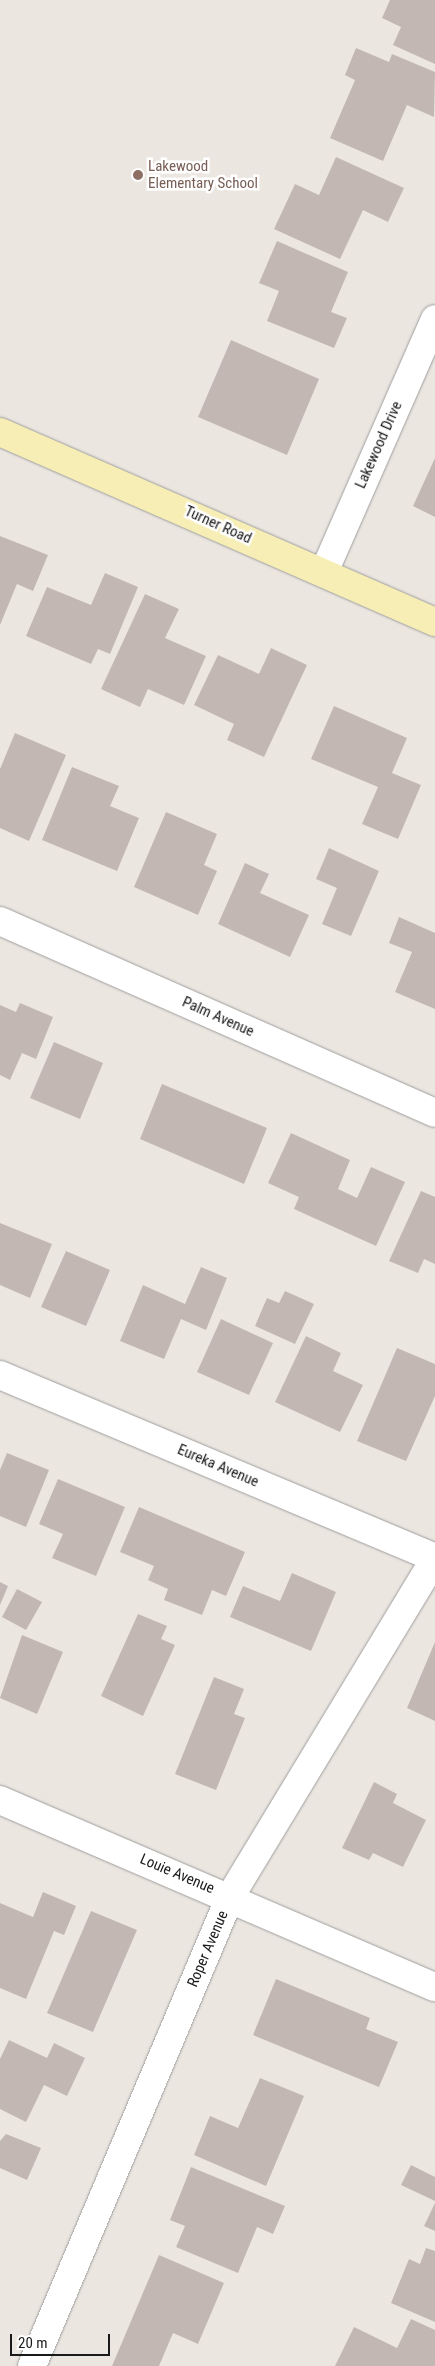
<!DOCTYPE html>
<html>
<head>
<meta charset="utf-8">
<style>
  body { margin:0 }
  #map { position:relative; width:435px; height:2366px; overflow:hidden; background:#ece6e0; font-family:"Roboto Condensed",sans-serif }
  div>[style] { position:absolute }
  .building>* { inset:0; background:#c3b7b4 }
  .roads { filter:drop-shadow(0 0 1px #9e9e9e) drop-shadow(0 0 1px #9e9e9e) }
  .minor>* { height:28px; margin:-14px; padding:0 14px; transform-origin:14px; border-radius:14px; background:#fff }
  .secondary>* { height:28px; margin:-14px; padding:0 14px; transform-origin:14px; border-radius:14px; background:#f6eeb4 }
  .dots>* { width:14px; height:14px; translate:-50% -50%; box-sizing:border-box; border:2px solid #fff; border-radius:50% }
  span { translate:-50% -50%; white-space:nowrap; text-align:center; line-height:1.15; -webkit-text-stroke:5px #fff; paint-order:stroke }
  .education-label { font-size:15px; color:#785e54 }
  .left { translate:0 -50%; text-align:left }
  .street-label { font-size:15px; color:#1a1a1a }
  .scale { position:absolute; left:10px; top:2334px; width:100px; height:22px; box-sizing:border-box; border:2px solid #1a1a1a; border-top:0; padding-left:6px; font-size:15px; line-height:18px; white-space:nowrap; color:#1a1a1a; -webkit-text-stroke:4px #fff; paint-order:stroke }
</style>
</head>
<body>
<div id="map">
  <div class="building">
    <i style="clip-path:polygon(390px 0,435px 0,435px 64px,393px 45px,401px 27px,382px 18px)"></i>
    <i style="clip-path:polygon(356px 48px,389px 62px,392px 54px,435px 72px,434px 117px,407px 105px,383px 161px,330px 138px,355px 80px,345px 75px)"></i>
    <i style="clip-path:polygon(336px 157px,404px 188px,388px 222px,363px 210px,340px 259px,274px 229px,295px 184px,319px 195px)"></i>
    <i style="clip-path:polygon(277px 241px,348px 272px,331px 312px,347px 318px,334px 348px,267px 321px,279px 291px,259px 283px)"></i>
    <i style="clip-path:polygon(231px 340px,319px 379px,287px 455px,198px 417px)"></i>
    <i style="clip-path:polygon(435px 458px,435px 517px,413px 506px)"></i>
    <i style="clip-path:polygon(0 536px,48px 555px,33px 591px,17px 584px,0 625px)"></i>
    <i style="clip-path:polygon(105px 573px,138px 587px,110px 654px,98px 649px,91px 664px,26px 636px,47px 587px,91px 605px)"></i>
    <i style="clip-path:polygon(145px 594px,179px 609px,165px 638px,206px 656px,184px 705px,148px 689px,140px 707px,101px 689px)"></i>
    <i style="clip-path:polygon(271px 648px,307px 665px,264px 757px,227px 740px,234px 724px,194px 705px,218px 655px,259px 674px)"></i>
    <i style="clip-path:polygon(334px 706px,407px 738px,392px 773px,421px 785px,398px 839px,362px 824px,378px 787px,311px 759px)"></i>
    <i style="clip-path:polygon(15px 733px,66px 755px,29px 841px,0 828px,0 769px)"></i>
    <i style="clip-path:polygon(72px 767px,119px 786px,110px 806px,139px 818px,117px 871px,42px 840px)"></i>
    <i style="clip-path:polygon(166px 812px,217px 834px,204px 865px,217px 871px,198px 915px,134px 887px)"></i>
    <i style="clip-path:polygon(329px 848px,379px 871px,351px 936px,322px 924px,337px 888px,316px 879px)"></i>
    <i style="clip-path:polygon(245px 863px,269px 874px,260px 893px,309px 915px,290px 957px,218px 924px)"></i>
    <i style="clip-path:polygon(399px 917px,435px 933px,435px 1009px,395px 992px,412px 952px,389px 943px)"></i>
    <i style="clip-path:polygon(20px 1003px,53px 1017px,36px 1059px,22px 1053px,10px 1080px,0 1075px,0 1005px,16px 1012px)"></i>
    <i style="clip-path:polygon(54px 1042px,103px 1063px,80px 1119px,30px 1098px)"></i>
    <i style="clip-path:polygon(162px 1084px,267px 1128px,244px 1184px,140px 1139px)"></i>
    <i style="clip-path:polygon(291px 1133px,350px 1160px,338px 1189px,357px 1198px,371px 1167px,405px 1182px,376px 1246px,294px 1209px,299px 1197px,268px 1183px)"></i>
    <i style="clip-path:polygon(421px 1191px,435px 1197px,435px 1264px,424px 1259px,418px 1273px,389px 1261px)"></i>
    <i style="clip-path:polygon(0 1223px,52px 1244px,30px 1298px,0 1285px)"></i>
    <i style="clip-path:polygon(66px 1251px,110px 1270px,86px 1326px,41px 1307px)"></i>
    <i style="clip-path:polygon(201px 1267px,227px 1278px,206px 1330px,181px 1319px,164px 1359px,120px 1341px,143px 1285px,185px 1304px)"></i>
    <i style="clip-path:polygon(285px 1291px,314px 1304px,295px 1344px,255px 1326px,267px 1298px,279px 1303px)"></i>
    <i style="clip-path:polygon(221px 1319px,273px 1343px,249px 1395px,197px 1372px)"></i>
    <i style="clip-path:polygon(306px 1336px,341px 1353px,333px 1371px,363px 1385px,340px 1432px,275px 1402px)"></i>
    <i style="clip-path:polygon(397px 1348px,435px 1364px,435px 1396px,406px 1461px,357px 1441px)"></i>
    <i style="clip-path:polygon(7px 1453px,49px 1470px,26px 1527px,0 1516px,0 1470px)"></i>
    <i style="clip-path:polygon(58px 1479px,125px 1507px,96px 1576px,52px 1558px,63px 1534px,39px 1524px)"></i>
    <i style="clip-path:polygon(139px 1507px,245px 1552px,226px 1596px,212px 1590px,202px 1615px,164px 1600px,168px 1589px,148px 1580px,154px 1566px,120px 1552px)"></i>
    <i style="clip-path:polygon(292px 1573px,336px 1592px,311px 1651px,230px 1617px,243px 1586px,280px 1601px)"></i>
    <i style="clip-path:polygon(0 1582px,8px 1586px,0 1605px)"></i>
    <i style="clip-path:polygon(17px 1589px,42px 1602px,26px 1630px,2px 1617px)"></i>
    <i style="clip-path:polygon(138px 1614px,167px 1626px,161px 1639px,175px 1645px,143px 1716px,101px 1696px)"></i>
    <i style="clip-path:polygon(22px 1635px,63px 1652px,37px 1714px,0 1698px)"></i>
    <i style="clip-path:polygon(435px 1642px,435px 1721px,407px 1708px)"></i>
    <i style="clip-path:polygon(214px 1677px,244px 1689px,234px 1714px,245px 1718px,216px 1790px,175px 1774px)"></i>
    <i style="clip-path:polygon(374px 1782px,397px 1794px,393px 1803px,426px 1820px,403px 1867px,373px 1853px,369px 1860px,342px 1848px)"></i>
    <i style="clip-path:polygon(43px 1892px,76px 1906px,64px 1935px,54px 1931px,26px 1999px,0 1988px,0 1903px,33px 1917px)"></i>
    <i style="clip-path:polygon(91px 1911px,137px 1930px,93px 2032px,47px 2013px)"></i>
    <i style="clip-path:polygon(276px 1979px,370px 2018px,366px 2029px,398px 2042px,379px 2087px,253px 2035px)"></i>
    <i style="clip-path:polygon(9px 2040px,47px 2058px,54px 2043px,85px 2058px,67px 2096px,44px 2085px,26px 2122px,0 2109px,0 2059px)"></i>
    <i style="clip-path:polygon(260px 2078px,304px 2096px,266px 2186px,194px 2155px,210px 2116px,238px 2128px)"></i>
    <i style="clip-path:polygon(6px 2134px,41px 2148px,27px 2180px,0 2168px,0 2141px)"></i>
    <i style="clip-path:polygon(411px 2165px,435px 2177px,435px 2201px,401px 2185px)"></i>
    <i style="clip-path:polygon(191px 2167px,285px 2206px,273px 2234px,257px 2227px,238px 2273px,176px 2247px,185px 2226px,170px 2220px)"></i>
    <i style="clip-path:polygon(435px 2203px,435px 2231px,424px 2226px)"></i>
    <i style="clip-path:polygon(426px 2248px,435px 2251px,435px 2322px,391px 2303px,409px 2259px,420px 2264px)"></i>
    <i style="clip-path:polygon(159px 2255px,224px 2283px,198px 2344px,173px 2333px,159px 2366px,112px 2366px)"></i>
    <i style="clip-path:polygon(411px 2319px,435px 2330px,435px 2366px,335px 2366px,354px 2327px,397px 2348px)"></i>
  </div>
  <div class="roads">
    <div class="minor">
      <i style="left:324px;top:572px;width:276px;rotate:-66.3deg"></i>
      <i style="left:0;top:921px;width:475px;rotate:23.8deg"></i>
      <i style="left:0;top:1375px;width:472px;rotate:22.8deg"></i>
      <i style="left:0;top:1800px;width:473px;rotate:23.3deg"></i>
      <i style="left:32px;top:2366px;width:509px;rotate:-67.11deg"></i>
      <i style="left:230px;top:1897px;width:395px;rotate:-58.8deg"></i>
    </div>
    <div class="secondary">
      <i style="left:0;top:432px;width:475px;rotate:23.6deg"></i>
    </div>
  </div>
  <div class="dots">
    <i style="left:138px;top:175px;background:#8d6e63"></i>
  </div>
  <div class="education-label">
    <span class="left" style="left:148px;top:175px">Lakewood<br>Elementary School</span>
  </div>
  <div class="street-label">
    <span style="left:379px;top:445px;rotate:-66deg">Lakewood Drive</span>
    <span style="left:218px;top:525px;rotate:24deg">Turner Road</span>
    <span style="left:218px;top:1017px;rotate:24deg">Palm Avenue</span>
    <span style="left:218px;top:1466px;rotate:23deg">Eureka Avenue</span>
    <span style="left:177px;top:1874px;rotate:23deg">Louie Avenue</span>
    <span style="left:208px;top:1949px;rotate:-67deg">Roper Avenue</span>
  </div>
  <div class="scale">20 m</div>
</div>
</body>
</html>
